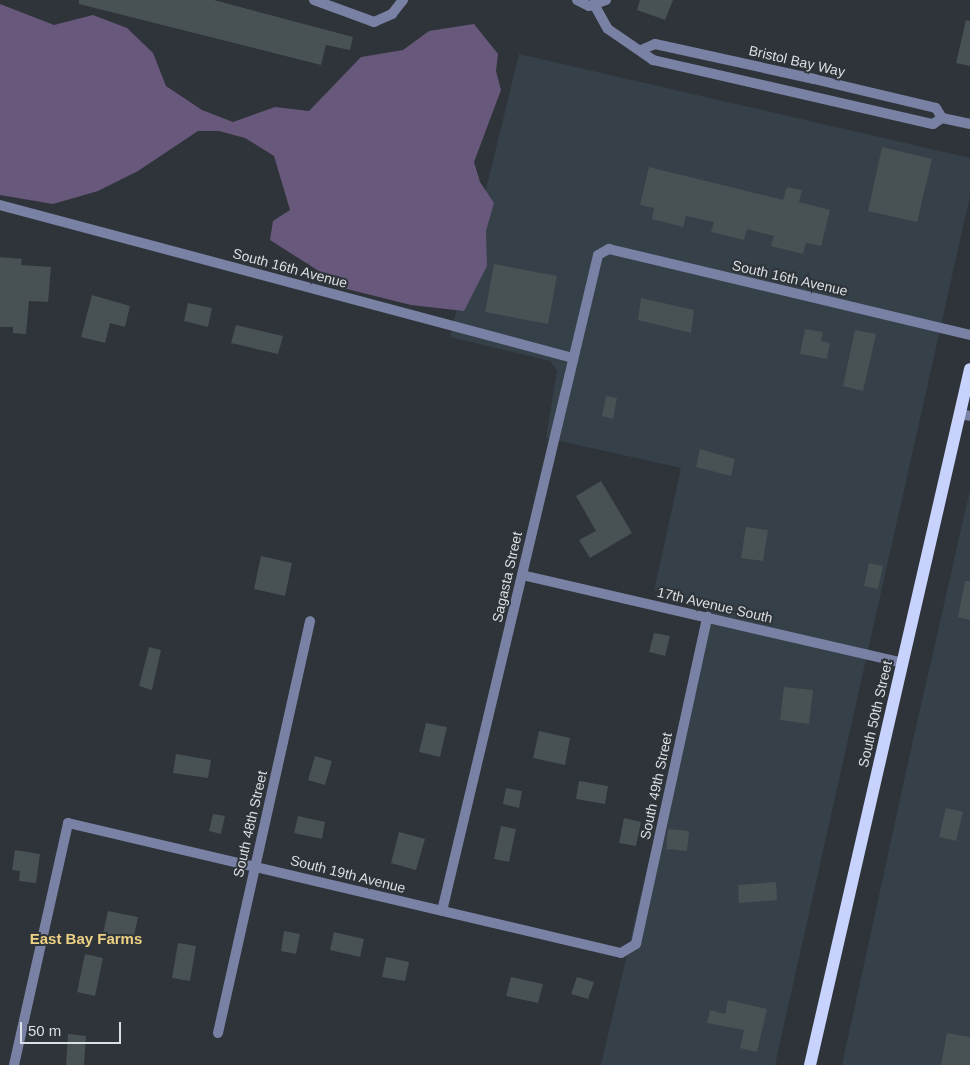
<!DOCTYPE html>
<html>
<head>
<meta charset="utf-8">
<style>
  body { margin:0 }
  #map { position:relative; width:970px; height:1065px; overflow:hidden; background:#2e3439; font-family:Arial,sans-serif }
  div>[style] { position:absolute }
  .built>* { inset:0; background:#354049 }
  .forest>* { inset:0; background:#68587b }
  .building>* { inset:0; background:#485153 }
  .minor>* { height:10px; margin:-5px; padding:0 5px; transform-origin:5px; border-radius:5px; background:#7982a4 }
  .primary>* { height:12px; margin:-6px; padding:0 6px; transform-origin:6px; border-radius:6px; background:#c7d2fd }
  span { translate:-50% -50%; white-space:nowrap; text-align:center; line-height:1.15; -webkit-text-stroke:4px #2e3439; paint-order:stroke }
  .street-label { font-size:14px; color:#dcdfe3 }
  .neighbourhood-label { font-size:15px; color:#edd286; font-weight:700 }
  .scale { position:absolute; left:20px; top:1022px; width:101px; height:22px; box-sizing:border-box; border:2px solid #dcdfe3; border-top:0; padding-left:6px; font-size:15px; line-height:18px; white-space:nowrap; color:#dcdfe3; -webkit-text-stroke:4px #2e3439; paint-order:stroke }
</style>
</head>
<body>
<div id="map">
  <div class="built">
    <i style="clip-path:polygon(519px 54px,970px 158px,970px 196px,775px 1065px,601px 1065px,709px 603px,654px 591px,681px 468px,546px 438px,557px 371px,550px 361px,450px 337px)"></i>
    <i style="clip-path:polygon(970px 490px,970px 1065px,842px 1065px,909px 758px)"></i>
  </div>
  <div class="forest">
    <i style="clip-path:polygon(0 4px,54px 25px,93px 15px,127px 28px,153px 53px,166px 86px,202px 110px,233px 122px,275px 107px,309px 111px,361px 57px,403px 50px,429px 31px,474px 24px,498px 54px,496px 71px,501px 90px,474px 162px,480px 182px,494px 203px,486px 231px,487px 266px,464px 311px,411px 305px,347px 289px,270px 240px,273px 221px,290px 210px,274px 156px,245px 138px,219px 131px,198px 131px,138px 171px,98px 191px,53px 204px,0 195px)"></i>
  </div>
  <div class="building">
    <i style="clip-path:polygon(79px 0,214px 0,353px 37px,350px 50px,326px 45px,321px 65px,79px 4px)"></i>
    <i style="clip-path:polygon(640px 0,673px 0,665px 20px,637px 10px)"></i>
    <i style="clip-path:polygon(966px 20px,970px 21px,970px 66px,956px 63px)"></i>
    <i style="clip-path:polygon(882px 147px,932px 159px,917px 222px,868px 211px)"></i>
    <i style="clip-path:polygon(649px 167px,783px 200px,787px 187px,802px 190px,799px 202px,830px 210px,821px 246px,806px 243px,803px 254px,771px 246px,774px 236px,747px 229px,744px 240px,711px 232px,714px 222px,686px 216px,683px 227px,652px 219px,654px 208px,640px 205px)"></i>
    <i style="clip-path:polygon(0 257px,22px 259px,21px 265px,51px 267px,48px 302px,29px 301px,26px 334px,13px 333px,13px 327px,0 327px)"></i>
    <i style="clip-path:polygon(494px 264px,557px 276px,548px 324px,485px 312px)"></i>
    <i style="clip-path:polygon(92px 295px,130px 306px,125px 327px,110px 323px,105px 343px,81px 337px)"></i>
    <i style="clip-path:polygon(641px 298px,694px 310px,691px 333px,638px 320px)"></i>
    <i style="clip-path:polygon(188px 303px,212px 308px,208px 327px,184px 321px)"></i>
    <i style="clip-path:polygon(236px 325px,283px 336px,278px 354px,231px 343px)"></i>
    <i style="clip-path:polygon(805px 329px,823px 332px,821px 341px,830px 343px,827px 359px,800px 354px)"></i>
    <i style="clip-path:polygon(855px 330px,876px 334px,863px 391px,843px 386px)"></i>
    <i style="clip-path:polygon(606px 396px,617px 398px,613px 419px,602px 416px)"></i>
    <i style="clip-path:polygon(700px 449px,735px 459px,731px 476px,696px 467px)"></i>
    <i style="clip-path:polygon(601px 481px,632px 533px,590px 558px,579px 540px,596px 531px,576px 496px)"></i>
    <i style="clip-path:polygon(746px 527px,768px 530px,763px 561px,741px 558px)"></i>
    <i style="clip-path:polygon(261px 556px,292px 563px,285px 596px,254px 589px)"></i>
    <i style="clip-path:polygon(869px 563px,883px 566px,878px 589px,864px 586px)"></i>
    <i style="clip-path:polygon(965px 581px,970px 581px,970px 620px,958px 617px)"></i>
    <i style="clip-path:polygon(654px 633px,670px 636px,665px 656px,649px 652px)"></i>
    <i style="clip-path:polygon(149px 647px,161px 650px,152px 690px,139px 686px)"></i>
    <i style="clip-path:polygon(784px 687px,813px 690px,809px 724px,780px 720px)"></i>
    <i style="clip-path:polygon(426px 723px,447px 727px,440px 757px,419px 752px)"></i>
    <i style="clip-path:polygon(539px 731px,570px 738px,565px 765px,533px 758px)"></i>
    <i style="clip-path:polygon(176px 754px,211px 760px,208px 778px,173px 773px)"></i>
    <i style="clip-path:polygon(315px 756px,332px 761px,325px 785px,308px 780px)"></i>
    <i style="clip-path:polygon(579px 781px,608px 786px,605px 804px,576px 799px)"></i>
    <i style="clip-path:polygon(506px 788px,522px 791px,519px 808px,503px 804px)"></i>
    <i style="clip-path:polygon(946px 808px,963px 812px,956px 841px,939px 837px)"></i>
    <i style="clip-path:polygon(213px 814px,225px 816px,221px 834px,209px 831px)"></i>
    <i style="clip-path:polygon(298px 816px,325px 822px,322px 839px,294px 833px)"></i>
    <i style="clip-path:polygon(624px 818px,641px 822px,636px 846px,619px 843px)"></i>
    <i style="clip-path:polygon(501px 826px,516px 829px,509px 862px,494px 859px)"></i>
    <i style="clip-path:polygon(668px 829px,689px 831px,687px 851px,666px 849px)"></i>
    <i style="clip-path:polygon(399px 832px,425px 839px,416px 870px,391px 863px)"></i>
    <i style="clip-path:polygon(15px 850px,40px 854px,36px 883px,19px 881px,20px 871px,12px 870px)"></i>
    <i style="clip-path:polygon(776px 882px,777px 900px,739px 903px,738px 885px)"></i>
    <i style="clip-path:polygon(108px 911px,138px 917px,133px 940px,103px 933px)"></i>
    <i style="clip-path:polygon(284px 931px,300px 934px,296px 954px,281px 951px)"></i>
    <i style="clip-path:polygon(334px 932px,364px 939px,360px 957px,330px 950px)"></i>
    <i style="clip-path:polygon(178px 943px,196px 946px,190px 981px,172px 978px)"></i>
    <i style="clip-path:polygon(85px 954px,103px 958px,95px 996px,77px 992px)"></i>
    <i style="clip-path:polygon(386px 957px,409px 962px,405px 981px,382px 977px)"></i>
    <i style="clip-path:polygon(511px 977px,543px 984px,538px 1003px,506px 996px)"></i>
    <i style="clip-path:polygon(577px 977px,594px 982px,588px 999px,571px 994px)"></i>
    <i style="clip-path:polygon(728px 1000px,767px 1009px,757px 1052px,740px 1048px,744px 1030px,707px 1023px,710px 1010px,725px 1014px)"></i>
    <i style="clip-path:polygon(947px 1033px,970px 1037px,970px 1065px,941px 1065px)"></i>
    <i style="clip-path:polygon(68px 1034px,86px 1036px,84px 1065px,66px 1065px)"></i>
  </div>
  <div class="minor">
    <i style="left:314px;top:0;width:64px;rotate:20.1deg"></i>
    <i style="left:374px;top:22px;width:20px;rotate:-24deg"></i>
    <i style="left:392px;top:14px;width:18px;rotate:-52deg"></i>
    <i style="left:577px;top:0;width:13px;rotate:27deg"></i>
    <i style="left:589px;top:6px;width:18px;rotate:-19deg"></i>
    <i style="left:595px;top:6px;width:26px;rotate:61deg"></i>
    <i style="left:608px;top:29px;width:55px;rotate:34.6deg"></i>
    <i style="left:653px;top:60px;width:287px;rotate:12.9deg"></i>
    <i style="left:933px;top:124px;width:11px;rotate:-34deg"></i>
    <i style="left:641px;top:50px;width:15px;rotate:-23deg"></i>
    <i style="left:655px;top:44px;width:163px;rotate:12.4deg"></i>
    <i style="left:814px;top:79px;width:125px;rotate:13.4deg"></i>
    <i style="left:936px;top:108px;width:12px;rotate:59deg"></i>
    <i style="left:942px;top:118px;width:29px;rotate:12deg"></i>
    <i style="left:0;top:205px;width:593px;rotate:14.95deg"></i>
    <i style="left:960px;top:414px;width:10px;rotate:11deg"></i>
    <i style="left:522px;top:575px;width:390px;rotate:13deg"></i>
    <i style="left:442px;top:911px;width:674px;rotate:-76.62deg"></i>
    <i style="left:598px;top:255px;width:13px;rotate:-29deg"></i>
    <i style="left:609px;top:249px;width:371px;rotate:13.4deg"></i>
    <i style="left:218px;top:1033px;width:422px;rotate:-77.4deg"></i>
    <i style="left:14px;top:1065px;width:248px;rotate:-77.4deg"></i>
    <i style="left:68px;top:823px;width:568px;rotate:13.23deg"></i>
    <i style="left:621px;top:953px;width:17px;rotate:-31deg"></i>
    <i style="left:636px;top:944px;width:335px;rotate:-77.7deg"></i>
  </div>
  <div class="primary">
    <i style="left:810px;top:1065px;width:714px;rotate:-77.05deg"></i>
  </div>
  <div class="street-label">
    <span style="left:797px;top:61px;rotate:13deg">Bristol Bay Way</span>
    <span style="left:290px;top:268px;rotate:15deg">South 16th Avenue</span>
    <span style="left:790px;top:278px;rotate:13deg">South 16th Avenue</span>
    <span style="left:507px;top:577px;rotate:-77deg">Sagasta Street</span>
    <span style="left:715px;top:605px;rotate:13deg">17th Avenue South</span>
    <span style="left:875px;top:714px;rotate:-77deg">South 50th Street</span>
    <span style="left:656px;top:786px;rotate:-78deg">South 49th Street</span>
    <span style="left:250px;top:824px;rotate:-77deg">South 48th Street</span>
    <span style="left:348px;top:874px;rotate:14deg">South 19th Avenue</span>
  </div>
  <div class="neighbourhood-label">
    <span style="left:86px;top:939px">East Bay Farms</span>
  </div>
  <div class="scale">50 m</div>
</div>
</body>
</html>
